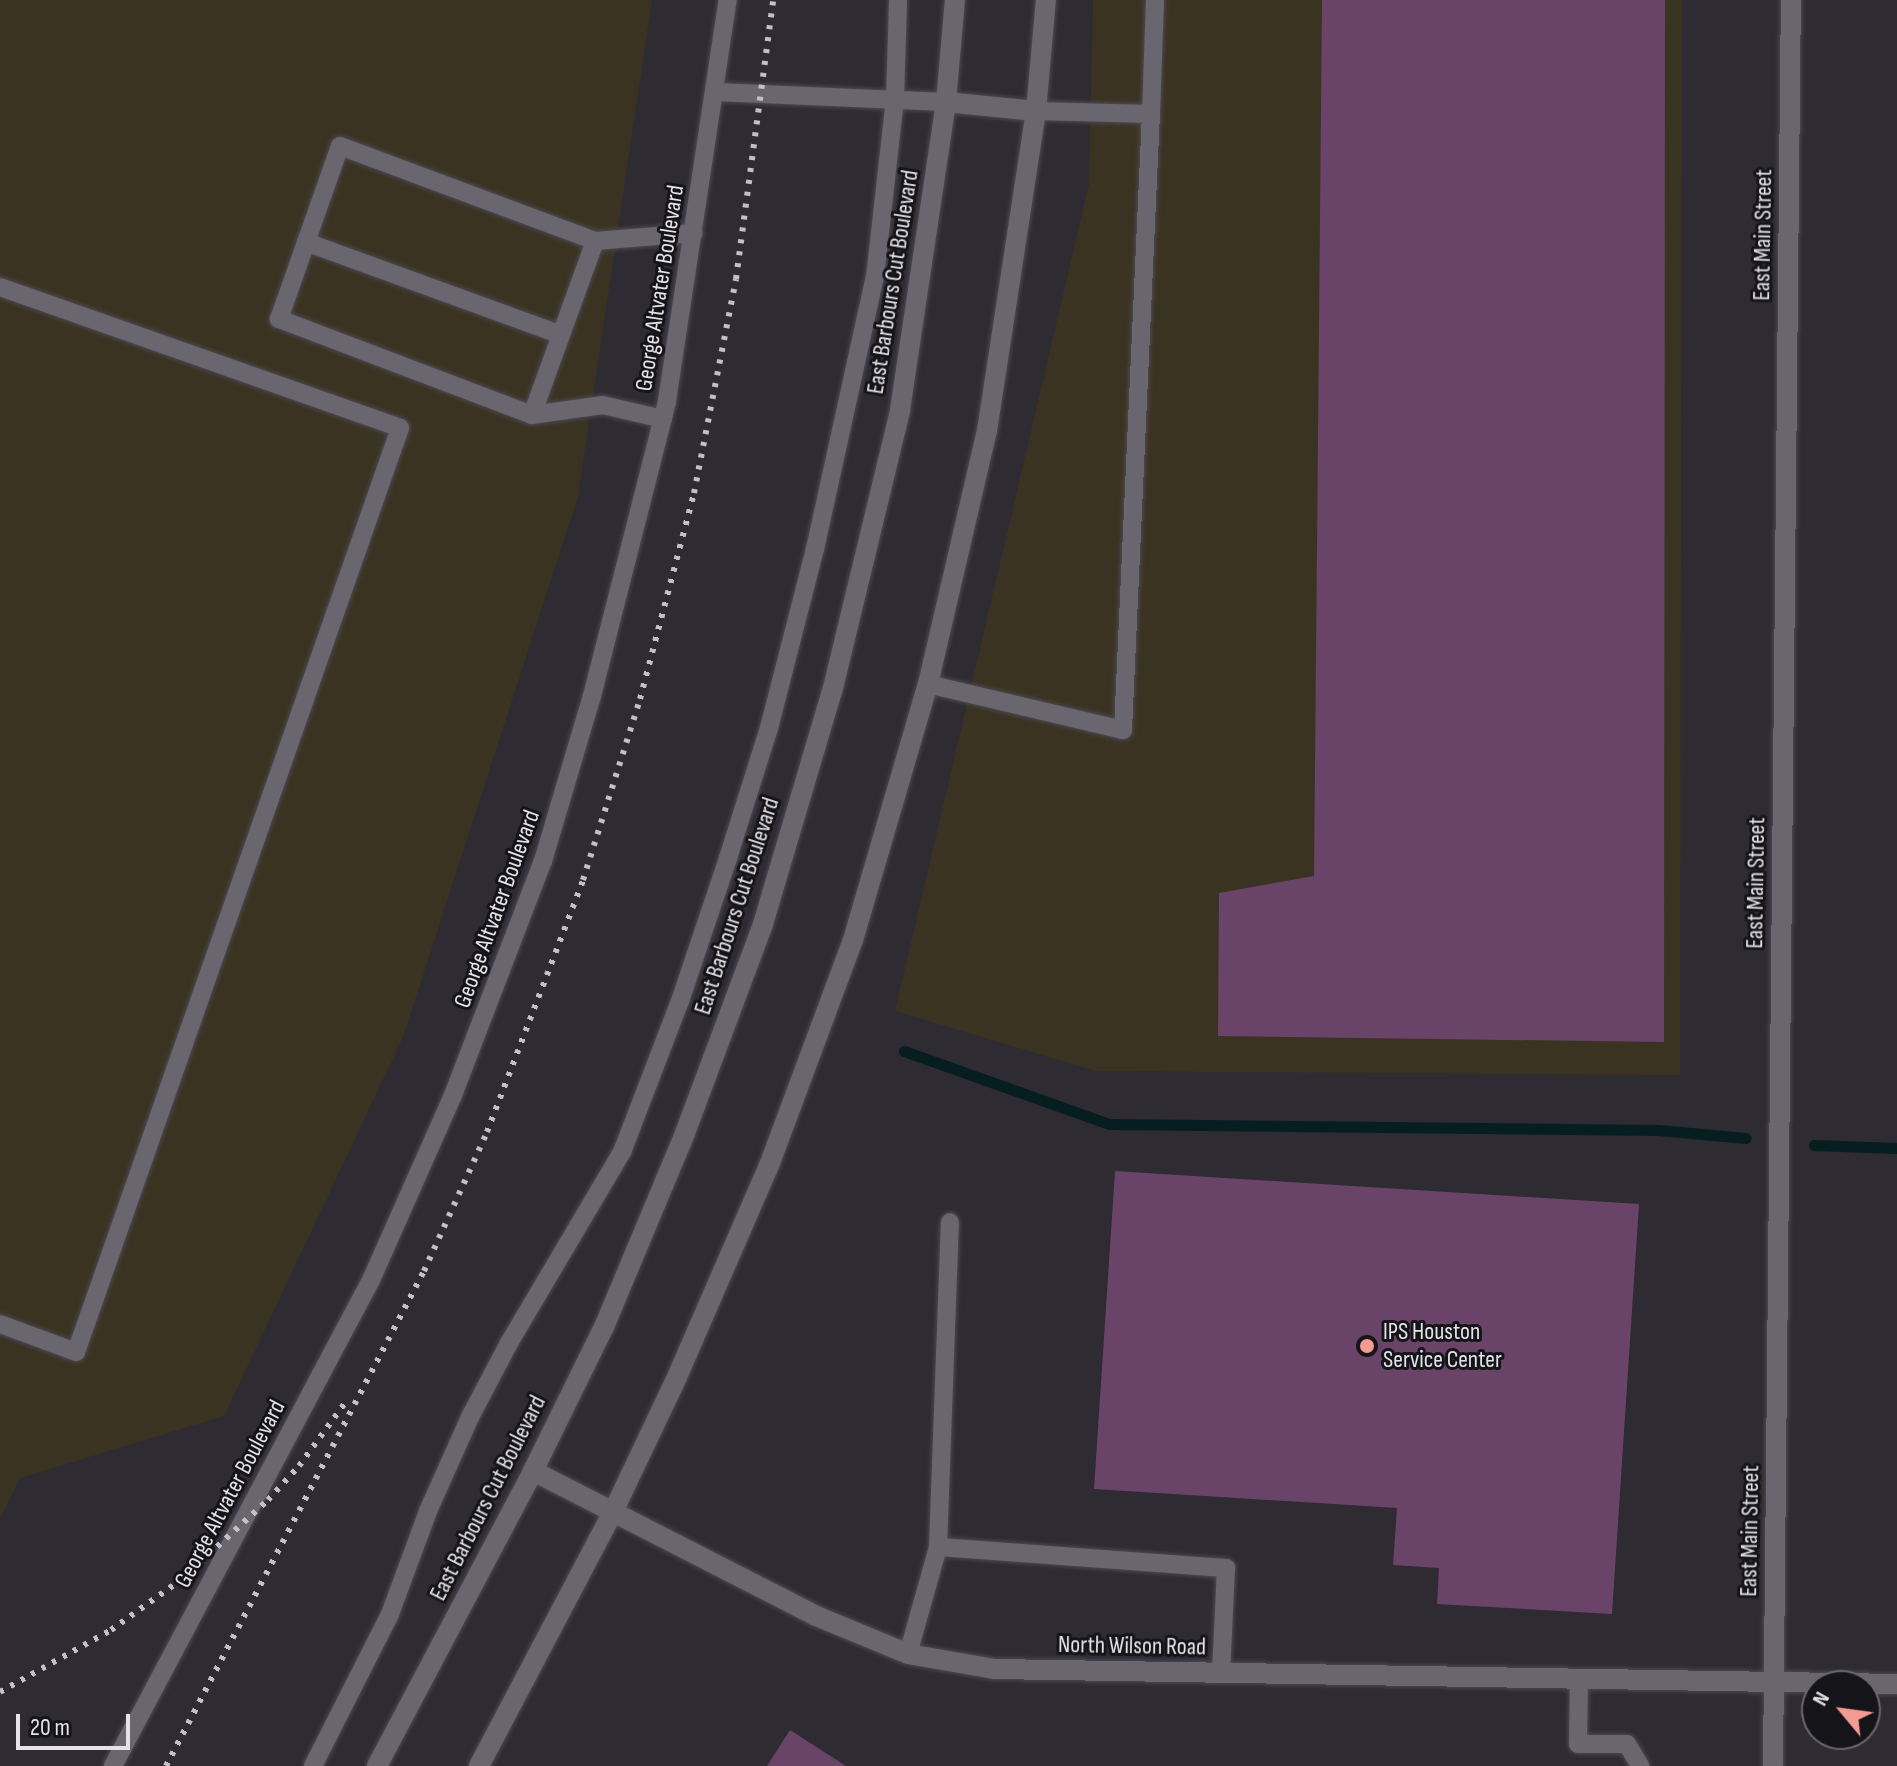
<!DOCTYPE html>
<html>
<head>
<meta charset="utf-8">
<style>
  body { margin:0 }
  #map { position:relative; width:1897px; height:1766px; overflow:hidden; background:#2e2b33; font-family:"Sofia Sans Condensed",sans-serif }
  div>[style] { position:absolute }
  .industrial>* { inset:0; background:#3b3322 }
  .stream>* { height:11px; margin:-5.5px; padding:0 5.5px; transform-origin:5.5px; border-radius:5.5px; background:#061e20 }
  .building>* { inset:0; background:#6a4468 }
  .roads { filter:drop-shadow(0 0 2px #4c4950) drop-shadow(0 0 2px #4c4950) }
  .service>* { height:18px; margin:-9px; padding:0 9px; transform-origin:9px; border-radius:9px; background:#69666f }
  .minor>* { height:20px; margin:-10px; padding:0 10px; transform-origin:10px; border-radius:10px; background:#69666f }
  .tertiary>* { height:20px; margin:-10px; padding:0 10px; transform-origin:10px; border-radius:10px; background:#69666f }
  .rail>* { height:6px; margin-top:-3px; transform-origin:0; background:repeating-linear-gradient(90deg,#c2c1c6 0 4px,transparent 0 12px) }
  .dots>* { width:22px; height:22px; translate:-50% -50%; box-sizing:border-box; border:4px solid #151418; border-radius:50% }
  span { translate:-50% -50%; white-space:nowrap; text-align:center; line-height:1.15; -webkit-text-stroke:6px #151418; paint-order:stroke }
  .street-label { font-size:24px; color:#e4e3e8 }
  .poi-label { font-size:24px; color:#e4e3e8 }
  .left { translate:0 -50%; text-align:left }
  .north { position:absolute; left:1801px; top:1670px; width:80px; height:80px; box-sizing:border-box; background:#151418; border:2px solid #68676b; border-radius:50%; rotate:299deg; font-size:22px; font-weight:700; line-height:32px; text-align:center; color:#e4e3e8 }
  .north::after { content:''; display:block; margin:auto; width:28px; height:36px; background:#f59c92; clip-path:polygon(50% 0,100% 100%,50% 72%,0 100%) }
  .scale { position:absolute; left:16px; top:1714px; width:114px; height:36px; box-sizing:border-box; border:4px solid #e4e3e8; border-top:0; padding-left:10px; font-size:24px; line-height:28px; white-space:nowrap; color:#e4e3e8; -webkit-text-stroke:6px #151418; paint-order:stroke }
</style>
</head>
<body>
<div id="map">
  <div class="industrial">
    <i style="clip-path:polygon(0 0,652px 0,578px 496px,403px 1037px,224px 1416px,20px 1478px,0 1519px)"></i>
    <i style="clip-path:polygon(1093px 0,1682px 0,1680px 1075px,1096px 1071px,895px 1011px,1089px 184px)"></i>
  </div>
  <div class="stream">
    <i style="left:904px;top:1051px;width:218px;rotate:19.6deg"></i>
    <i style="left:1109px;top:1124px;width:549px;rotate:0.63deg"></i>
    <i style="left:1658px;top:1130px;width:88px;rotate:5.2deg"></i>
    <i style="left:1814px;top:1145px;width:83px;rotate:2.1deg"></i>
  </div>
  <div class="building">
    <i style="clip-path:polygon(1322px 0,1665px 0,1664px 1042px,1218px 1036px,1219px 893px,1314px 876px)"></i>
    <i style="clip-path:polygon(1115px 1171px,1639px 1204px,1612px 1614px,1437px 1604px,1439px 1568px,1393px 1565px,1397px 1508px,1094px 1489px)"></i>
    <i style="clip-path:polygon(790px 1730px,846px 1766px,767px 1766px)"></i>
  </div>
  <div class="roads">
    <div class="service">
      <i style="left:716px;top:92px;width:230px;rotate:2.5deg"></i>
      <i style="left:1036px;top:111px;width:115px;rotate:1.5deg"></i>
      <i style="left:1151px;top:114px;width:114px;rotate:-88deg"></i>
      <i style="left:306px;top:242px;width:271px;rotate:20deg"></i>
      <i style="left:0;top:287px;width:424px;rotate:19.4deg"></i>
      <i style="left:400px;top:428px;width:979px;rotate:109.32deg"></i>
      <i style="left:76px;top:1352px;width:81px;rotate:-159.8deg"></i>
      <i style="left:532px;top:415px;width:185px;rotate:-70.1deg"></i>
      <i style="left:663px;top:419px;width:62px;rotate:-166.9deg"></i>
      <i style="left:603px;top:405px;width:72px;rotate:172deg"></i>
      <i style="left:532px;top:415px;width:271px;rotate:-159.2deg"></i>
      <i style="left:279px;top:319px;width:183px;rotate:-70.6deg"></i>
      <i style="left:340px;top:146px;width:272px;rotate:20.4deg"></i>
      <i style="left:595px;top:241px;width:99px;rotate:-4.6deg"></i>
      <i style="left:928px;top:684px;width:200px;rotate:13.3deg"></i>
      <i style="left:1123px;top:730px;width:617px;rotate:-87.4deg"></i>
      <i style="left:938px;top:1547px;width:289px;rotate:4.2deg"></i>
      <i style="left:1226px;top:1568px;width:105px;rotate:92.7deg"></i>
      <i style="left:908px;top:1654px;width:111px;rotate:-74.3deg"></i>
      <i style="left:938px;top:1547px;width:325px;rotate:-87.9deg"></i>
      <i style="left:1579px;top:1679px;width:65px;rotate:90.9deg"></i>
      <i style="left:1578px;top:1744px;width:49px"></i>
      <i style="left:1627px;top:1744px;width:26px;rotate:59deg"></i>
      <i style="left:113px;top:1766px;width:552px;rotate:-62.04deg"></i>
      <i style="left:372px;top:1278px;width:200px;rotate:-66.1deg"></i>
      <i style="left:453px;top:1095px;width:251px;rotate:-69deg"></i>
      <i style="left:543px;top:861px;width:172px;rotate:-73.5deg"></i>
      <i style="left:592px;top:696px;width:304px;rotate:-75.7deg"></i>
      <i style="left:667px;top:401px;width:406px;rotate:-81.4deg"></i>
      <i style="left:313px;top:1766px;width:170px;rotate:-63.1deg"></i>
      <i style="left:390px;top:1614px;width:110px;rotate:-69.7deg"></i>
      <i style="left:428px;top:1511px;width:103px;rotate:-65.9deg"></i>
      <i style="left:470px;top:1417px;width:84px;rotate:-62.2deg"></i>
      <i style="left:509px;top:1343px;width:222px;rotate:-59.4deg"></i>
      <i style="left:622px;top:1152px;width:162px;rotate:-69deg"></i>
      <i style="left:680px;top:1001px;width:151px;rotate:-71.4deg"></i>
      <i style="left:728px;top:858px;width:136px;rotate:-72.5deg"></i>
      <i style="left:769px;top:728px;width:185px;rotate:-75.6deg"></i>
      <i style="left:815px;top:549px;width:279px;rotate:-77.6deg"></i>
      <i style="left:875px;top:277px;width:180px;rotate:-83.6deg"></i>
      <i style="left:895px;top:98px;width:98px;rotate:-88.2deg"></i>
    </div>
    <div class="minor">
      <i style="left:533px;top:1471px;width:316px;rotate:27.1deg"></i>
      <i style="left:814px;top:1615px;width:102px;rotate:22.5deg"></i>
      <i style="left:908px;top:1654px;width:87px;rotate:9.9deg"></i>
      <i style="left:994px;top:1669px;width:903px;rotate:0.95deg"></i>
    </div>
    <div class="tertiary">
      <i style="left:946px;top:102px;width:90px;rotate:5.7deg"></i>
      <i style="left:377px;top:1766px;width:334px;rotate:-62.1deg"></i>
      <i style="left:533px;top:1471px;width:161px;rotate:-63.8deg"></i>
      <i style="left:604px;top:1327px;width:210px;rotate:-67.3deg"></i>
      <i style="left:685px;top:1133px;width:223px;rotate:-69.5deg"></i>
      <i style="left:763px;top:924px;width:246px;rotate:-73.5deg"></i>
      <i style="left:833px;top:688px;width:286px;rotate:-76.4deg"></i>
      <i style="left:900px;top:410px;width:311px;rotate:-81.5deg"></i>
      <i style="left:946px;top:102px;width:102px;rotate:-85deg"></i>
      <i style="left:479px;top:1766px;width:287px;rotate:-62.2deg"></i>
      <i style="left:613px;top:1512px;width:149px;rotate:-64.6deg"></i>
      <i style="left:677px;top:1377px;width:233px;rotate:-66.5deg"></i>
      <i style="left:770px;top:1163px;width:238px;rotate:-69.6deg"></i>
      <i style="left:853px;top:940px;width:267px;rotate:-73.7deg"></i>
      <i style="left:928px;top:684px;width:260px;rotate:-76.9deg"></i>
      <i style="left:987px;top:431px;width:324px;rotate:-81.3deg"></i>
      <i style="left:1036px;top:111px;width:111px;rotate:-84.9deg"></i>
      <i style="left:1773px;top:1766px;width:1766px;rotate:-89.42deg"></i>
    </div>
  </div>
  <div class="rail">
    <i style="left:0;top:1692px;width:127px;rotate:-29.2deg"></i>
    <i style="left:111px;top:1630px;width:87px;rotate:-35.7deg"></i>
    <i style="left:182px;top:1579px;width:117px;rotate:-42.6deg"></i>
    <i style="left:268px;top:1500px;width:46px;rotate:-47.6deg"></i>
    <i style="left:299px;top:1466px;width:78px;rotate:-53.9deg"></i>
    <i style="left:166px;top:1766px;width:558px;rotate:-62.47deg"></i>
    <i style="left:424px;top:1271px;width:153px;rotate:-65.6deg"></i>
    <i style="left:487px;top:1132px;width:270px;rotate:-69.1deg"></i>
    <i style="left:583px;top:880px;width:190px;rotate:-72.5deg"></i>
    <i style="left:640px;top:699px;width:213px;rotate:-75.3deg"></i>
    <i style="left:694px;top:493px;width:218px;rotate:-78.9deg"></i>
    <i style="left:736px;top:279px;width:281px;rotate:-82.4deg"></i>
  </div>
  <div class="dots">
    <i style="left:1367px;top:1346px;background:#f59c92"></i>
  </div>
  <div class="street-label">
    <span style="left:1763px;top:235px;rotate:-89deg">East Main Street</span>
    <span style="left:893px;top:282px;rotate:-81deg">East Barbours Cut Boulevard</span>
    <span style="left:660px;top:288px;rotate:-81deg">George Altvater Boulevard</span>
    <span style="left:1756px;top:883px;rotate:-89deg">East Main Street</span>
    <span style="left:737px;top:906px;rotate:-72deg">East Barbours Cut Boulevard</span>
    <span style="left:497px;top:909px;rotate:-70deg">George Altvater Boulevard</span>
    <span style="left:230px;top:1494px;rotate:-62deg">George Altvater Boulevard</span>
    <span style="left:488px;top:1498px;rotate:-63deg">East Barbours Cut Boulevard</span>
    <span style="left:1750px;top:1531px;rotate:-89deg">East Main Street</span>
    <span style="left:1132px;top:1646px;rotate:1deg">North Wilson Road</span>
  </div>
  <div class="poi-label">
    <span class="left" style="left:1383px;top:1346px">IPS Houston<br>Service Center</span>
  </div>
  <div class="north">N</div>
  <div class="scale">20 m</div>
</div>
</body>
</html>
